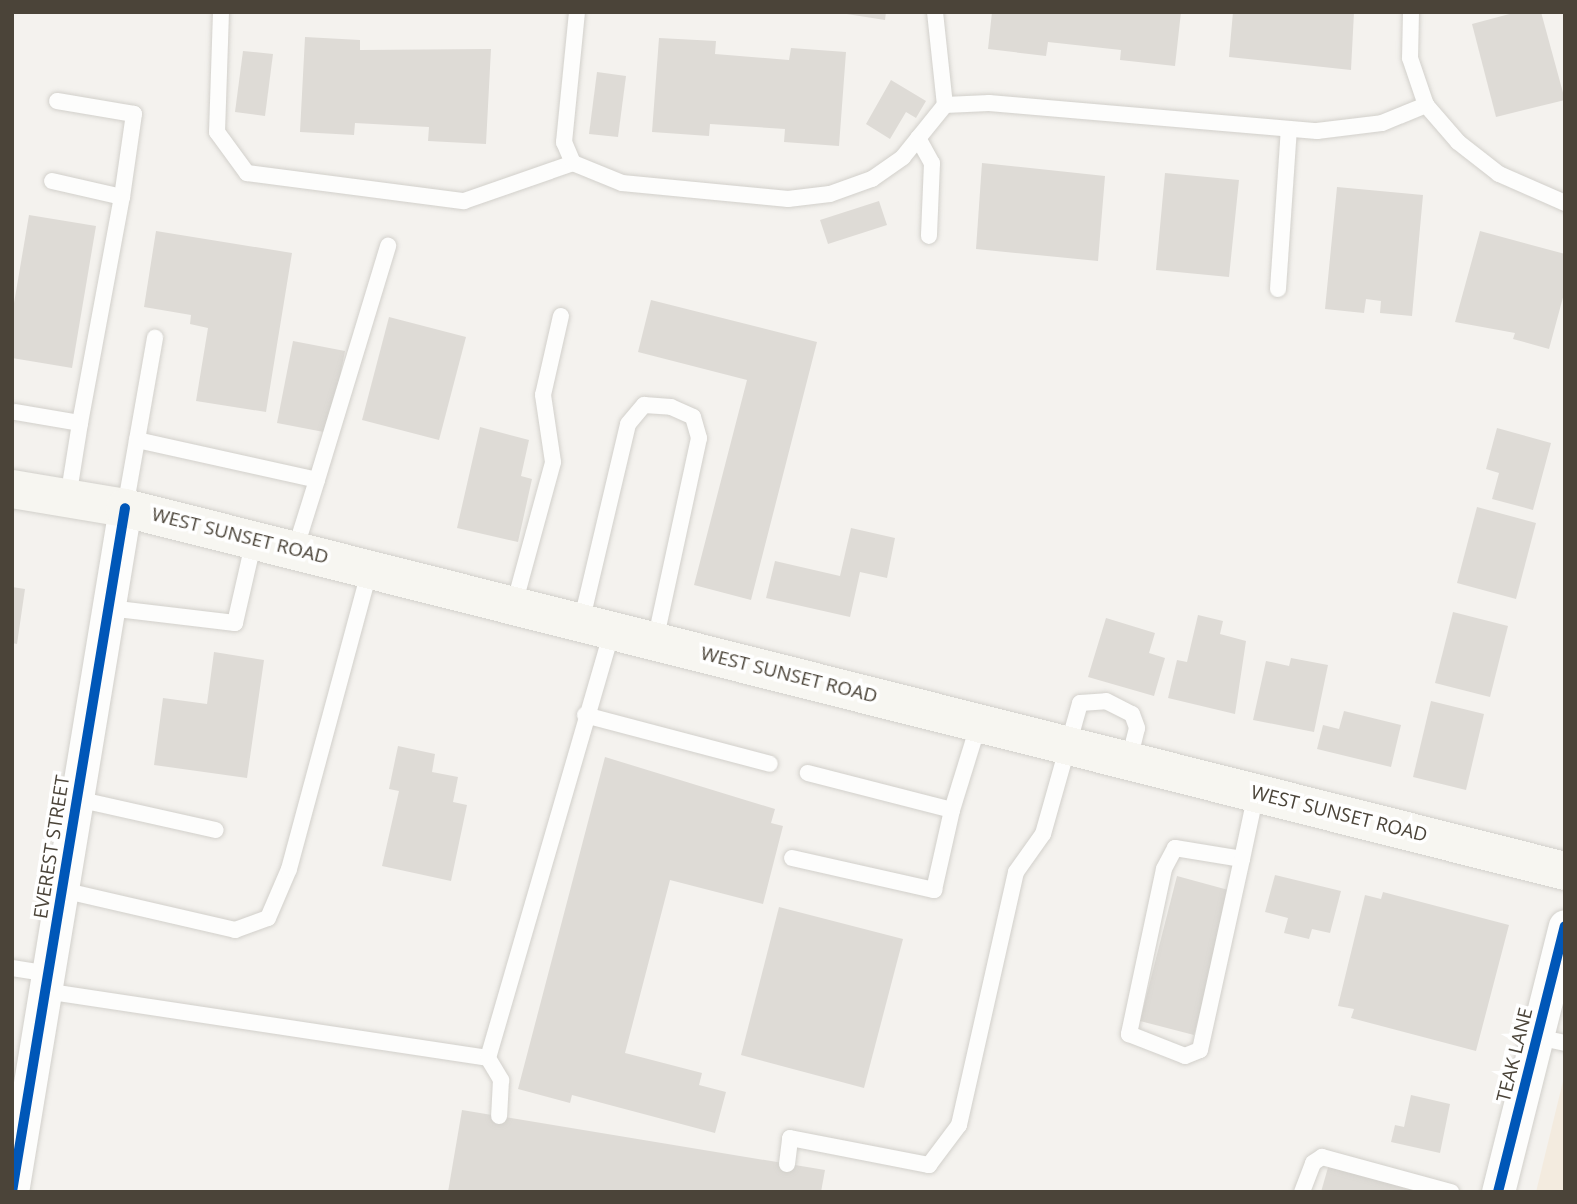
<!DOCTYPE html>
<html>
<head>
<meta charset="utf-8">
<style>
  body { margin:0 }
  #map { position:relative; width:1577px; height:1204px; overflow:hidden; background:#f4f2ee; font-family:"Open Sans",sans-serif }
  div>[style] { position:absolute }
  .commercial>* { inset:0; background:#f3ebdf }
  .building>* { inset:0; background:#dedbd6 }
  .roads { filter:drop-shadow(0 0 2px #d2d0cb) drop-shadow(0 0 2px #d2d0cb) }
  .lane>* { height:16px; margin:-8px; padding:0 8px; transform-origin:8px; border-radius:8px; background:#fdfdfc }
  .street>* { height:33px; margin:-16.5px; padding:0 16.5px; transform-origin:16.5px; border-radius:16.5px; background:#fdfdfc }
  .secondary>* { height:38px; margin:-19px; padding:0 19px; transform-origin:19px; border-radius:19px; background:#f7f6f1 }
  .cycleway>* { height:10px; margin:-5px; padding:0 5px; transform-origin:5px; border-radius:5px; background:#0057b8 }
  span { translate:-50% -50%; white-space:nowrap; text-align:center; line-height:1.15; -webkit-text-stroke:7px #fff; paint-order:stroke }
  .street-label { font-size:19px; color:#4b4439 }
  .frame { position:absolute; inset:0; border:14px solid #4b4439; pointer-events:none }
</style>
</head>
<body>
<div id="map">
  <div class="commercial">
    <i style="clip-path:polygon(1565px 1073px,1565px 1192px,1536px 1192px)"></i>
  </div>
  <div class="building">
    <i style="clip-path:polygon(834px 12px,886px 12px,885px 20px)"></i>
    <i style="clip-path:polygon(992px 12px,1181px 12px,1175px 66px,1120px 60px,1121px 50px,1048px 42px,1046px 56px,988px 49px)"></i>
    <i style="clip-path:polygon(1233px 12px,1354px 12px,1351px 70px,1229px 57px)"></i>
    <i style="clip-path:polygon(1517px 12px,1541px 12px,1565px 100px,1496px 117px,1472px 24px)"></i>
    <i style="clip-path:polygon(305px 37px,360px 40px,360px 50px,491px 49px,486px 144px,428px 141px,429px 127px,355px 123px,354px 135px,300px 132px)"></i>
    <i style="clip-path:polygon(659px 38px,716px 41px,715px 54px,789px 60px,791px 48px,846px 52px,839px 146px,784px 142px,785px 129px,710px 124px,709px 136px,652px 132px)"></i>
    <i style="clip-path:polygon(243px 51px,273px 54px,265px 116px,235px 112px)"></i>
    <i style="clip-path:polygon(597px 72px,626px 76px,618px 137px,589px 134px)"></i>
    <i style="clip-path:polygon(891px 80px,926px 101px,916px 118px,906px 112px,890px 139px,866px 124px)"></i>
    <i style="clip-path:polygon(982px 163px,1105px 176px,1098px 261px,976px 249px)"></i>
    <i style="clip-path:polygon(1165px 173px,1239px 180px,1229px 277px,1156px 270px)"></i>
    <i style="clip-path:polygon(1337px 187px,1423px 195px,1412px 316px,1380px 313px,1381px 301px,1366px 299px,1364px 313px,1325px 309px)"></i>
    <i style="clip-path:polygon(879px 201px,887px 225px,828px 244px,820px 220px)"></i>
    <i style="clip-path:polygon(29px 215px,96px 226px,72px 368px,12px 358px,12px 315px)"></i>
    <i style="clip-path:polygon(156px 231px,292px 253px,266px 412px,196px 401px,208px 328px,190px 324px,191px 315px,144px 307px)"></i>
    <i style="clip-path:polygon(1480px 231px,1565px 254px,1565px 290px,1549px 349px,1513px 339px,1515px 333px,1455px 322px)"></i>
    <i style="clip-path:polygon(651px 300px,817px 342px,751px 600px,694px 585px,747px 380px,638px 352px)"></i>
    <i style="clip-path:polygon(389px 317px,466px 337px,439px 440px,362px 420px)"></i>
    <i style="clip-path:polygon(293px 341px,345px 351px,329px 433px,277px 423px)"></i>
    <i style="clip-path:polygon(480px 427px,529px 440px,521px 476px,532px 479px,518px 542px,457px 528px)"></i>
    <i style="clip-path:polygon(1497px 428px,1551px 443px,1533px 510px,1492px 499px,1499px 473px,1486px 469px)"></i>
    <i style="clip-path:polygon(1477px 507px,1536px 523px,1516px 599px,1457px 583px)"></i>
    <i style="clip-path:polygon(851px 528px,895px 538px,887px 578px,860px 572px,850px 617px,766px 598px,775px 561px,840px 576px)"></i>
    <i style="clip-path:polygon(12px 587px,25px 589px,17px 644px,12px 643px)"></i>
    <i style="clip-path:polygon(1453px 612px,1508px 626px,1490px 697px,1435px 683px)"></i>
    <i style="clip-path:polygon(1198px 615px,1223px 621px,1220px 634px,1246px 641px,1235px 714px,1168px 698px,1177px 660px,1187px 662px)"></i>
    <i style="clip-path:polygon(1106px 618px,1155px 633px,1149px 653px,1165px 658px,1154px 696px,1088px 677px)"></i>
    <i style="clip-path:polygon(214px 652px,264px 660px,247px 778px,154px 765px,163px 698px,207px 704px)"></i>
    <i style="clip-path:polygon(1291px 658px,1328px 665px,1314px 732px,1253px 720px,1266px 661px,1289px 666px)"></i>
    <i style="clip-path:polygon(1431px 701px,1484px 714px,1466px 790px,1413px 777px)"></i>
    <i style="clip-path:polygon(1344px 711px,1401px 725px,1391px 767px,1317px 749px,1323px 725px,1339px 729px)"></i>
    <i style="clip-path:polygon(398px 746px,435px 754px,432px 772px,458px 777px,453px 802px,467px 805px,451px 881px,382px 866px,399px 791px,389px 789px)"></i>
    <i style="clip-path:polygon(605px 757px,775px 809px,771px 823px,783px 826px,763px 904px,670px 880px,625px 1053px,702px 1073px,699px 1085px,726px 1092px,715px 1133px,572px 1095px,570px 1103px,518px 1089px)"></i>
    <i style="clip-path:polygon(1275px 875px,1341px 891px,1330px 933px,1312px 929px,1309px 939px,1284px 933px,1288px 918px,1265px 912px)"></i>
    <i style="clip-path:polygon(1177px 876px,1232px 891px,1194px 1035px,1140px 1021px)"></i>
    <i style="clip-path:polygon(1383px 892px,1509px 925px,1476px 1051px,1351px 1018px,1354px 1009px,1338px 1006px,1365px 895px,1381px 899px)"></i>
    <i style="clip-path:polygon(779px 907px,903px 939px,864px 1088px,741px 1055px)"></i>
    <i style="clip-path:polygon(1411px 1095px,1450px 1104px,1440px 1153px,1391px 1142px,1395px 1125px,1404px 1127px)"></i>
    <i style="clip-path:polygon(462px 1110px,825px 1170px,821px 1192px,448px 1192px)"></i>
    <i style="clip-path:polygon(1329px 1164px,1422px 1192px,1321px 1192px)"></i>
  </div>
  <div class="roads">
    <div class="lane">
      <i style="left:221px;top:12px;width:120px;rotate:91.9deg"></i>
      <i style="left:217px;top:132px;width:51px;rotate:53.8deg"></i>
      <i style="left:247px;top:173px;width:219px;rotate:7.4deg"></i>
      <i style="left:464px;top:201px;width:115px;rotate:-19.2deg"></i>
      <i style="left:577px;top:12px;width:131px;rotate:95.7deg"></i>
      <i style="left:564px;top:142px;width:23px;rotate:67deg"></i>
      <i style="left:573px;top:163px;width:53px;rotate:22.2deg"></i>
      <i style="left:622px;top:183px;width:167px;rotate:5.5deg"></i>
      <i style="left:788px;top:199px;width:42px;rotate:-6.8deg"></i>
      <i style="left:830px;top:194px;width:45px;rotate:-19.7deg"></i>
      <i style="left:872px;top:179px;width:38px;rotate:-35deg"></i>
      <i style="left:903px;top:157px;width:67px;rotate:-51.1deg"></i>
      <i style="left:945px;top:105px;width:44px;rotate:-2.6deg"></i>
      <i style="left:989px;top:103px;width:329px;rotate:4.9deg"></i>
      <i style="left:1317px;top:131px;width:65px;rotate:-7deg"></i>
      <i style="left:1382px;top:123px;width:48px;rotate:-22.2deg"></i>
      <i style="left:935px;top:12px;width:94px;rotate:83.9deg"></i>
      <i style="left:1411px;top:12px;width:46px;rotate:91.2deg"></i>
      <i style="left:1410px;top:58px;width:50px;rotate:71.2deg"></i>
      <i style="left:1426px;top:105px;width:49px;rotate:49.1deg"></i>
      <i style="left:1458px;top:142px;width:52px;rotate:38deg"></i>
      <i style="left:1499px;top:174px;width:72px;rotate:23.7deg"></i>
      <i style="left:918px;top:138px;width:29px;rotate:61deg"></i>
      <i style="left:932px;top:163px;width:73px;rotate:92.4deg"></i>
      <i style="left:52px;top:181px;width:72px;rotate:12.9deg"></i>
      <i style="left:122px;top:197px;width:84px;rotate:-81.8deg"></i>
      <i style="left:134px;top:114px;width:78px;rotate:-170.4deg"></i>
      <i style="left:1278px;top:289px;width:160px;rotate:-86.1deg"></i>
      <i style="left:15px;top:412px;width:66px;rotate:9.6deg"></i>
      <i style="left:80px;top:423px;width:230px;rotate:-79.5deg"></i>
      <i style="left:137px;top:440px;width:184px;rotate:12.5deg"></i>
      <i style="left:317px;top:480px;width:73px;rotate:107.4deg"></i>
      <i style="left:317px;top:480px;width:245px;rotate:-73.1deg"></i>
      <i style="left:68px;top:498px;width:76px;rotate:-80.9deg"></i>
      <i style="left:125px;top:508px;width:173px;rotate:-80deg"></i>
      <i style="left:514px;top:605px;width:148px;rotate:-74.7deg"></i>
      <i style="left:553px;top:462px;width:68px;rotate:-98.5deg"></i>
      <i style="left:543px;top:395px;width:81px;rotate:-77.2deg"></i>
      <i style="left:109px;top:608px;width:127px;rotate:6.8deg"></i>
      <i style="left:235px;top:623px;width:85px;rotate:-77.1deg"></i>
      <i style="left:581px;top:623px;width:204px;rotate:-76.7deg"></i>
      <i style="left:628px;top:424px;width:25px;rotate:-50deg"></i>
      <i style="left:644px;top:405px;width:27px;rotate:4deg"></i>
      <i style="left:671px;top:407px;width:24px;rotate:24deg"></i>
      <i style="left:693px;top:417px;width:22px;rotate:74deg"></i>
      <i style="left:699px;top:438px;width:208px;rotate:102.2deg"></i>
      <i style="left:585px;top:715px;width:191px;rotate:14.8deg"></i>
      <i style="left:77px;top:799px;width:142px;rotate:12.6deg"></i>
      <i style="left:952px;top:810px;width:91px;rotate:-72.8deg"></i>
      <i style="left:792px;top:858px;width:146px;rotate:12.7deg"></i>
      <i style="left:934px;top:890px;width:82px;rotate:-77.3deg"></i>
      <i style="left:952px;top:810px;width:149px;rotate:-165.6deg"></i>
      <i style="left:1242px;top:859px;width:68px;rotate:-170.7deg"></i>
      <i style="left:1175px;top:848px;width:24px;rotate:118deg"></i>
      <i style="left:1164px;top:869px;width:169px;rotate:102deg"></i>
      <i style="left:1129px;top:1034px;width:60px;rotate:21.4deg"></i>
      <i style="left:1185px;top:1056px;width:16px;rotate:-22deg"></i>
      <i style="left:1200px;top:1050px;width:196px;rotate:-77.6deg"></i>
      <i style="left:1242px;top:859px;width:67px;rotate:-78deg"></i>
      <i style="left:62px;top:890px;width:178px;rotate:13deg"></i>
      <i style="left:235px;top:930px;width:35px;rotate:-20deg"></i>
      <i style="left:268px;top:918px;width:53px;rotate:-66.8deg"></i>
      <i style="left:289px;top:869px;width:311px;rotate:-74.9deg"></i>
      <i style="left:12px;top:968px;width:36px;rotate:9deg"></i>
      <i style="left:45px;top:991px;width:448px;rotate:8.6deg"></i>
      <i style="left:488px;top:1058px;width:446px;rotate:-73.8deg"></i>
      <i style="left:1537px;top:1037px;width:29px;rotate:12deg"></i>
      <i style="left:488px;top:1058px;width:26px;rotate:59deg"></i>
      <i style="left:501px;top:1080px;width:36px;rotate:93deg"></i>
      <i style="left:787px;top:1164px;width:26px;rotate:-83deg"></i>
      <i style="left:790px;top:1138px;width:142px;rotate:11deg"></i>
      <i style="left:929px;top:1165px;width:50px;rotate:-53.1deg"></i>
      <i style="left:959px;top:1125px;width:259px;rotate:-77.3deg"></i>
      <i style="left:1016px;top:872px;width:47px;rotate:-54.6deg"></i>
      <i style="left:1043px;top:834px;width:136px;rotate:-74.2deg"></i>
      <i style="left:1080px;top:703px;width:26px;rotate:-4deg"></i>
      <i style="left:1106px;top:701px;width:29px;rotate:27deg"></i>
      <i style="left:1132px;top:714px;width:15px;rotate:70deg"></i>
      <i style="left:1137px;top:728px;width:34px;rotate:104deg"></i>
      <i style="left:1302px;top:1192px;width:31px;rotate:-69deg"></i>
      <i style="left:1313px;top:1163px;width:11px;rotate:-34deg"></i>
      <i style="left:1322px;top:1157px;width:134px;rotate:15.2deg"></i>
    </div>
    <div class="street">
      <i style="left:12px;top:1192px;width:693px;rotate:-80.62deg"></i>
      <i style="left:1498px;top:1192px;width:274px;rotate:-75.9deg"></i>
    </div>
    <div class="secondary">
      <i style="left:12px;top:489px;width:115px;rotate:9.5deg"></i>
      <i style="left:125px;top:508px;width:1485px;rotate:14.15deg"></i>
    </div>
  </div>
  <div class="cycleway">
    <i style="left:12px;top:1192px;width:693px;rotate:-80.62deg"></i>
    <i style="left:1498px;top:1192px;width:274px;rotate:-75.9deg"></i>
  </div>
  <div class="street-label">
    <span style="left:240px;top:536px;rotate:14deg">WEST SUNSET ROAD</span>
    <span style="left:789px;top:675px;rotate:14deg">WEST SUNSET ROAD</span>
    <span style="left:1339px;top:814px;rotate:14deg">WEST SUNSET ROAD</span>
    <span style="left:52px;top:847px;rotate:-81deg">EVEREST STREET</span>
    <span style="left:1515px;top:1055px;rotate:-76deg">TEAK LANE</span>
  </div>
  <div class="frame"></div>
</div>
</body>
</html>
